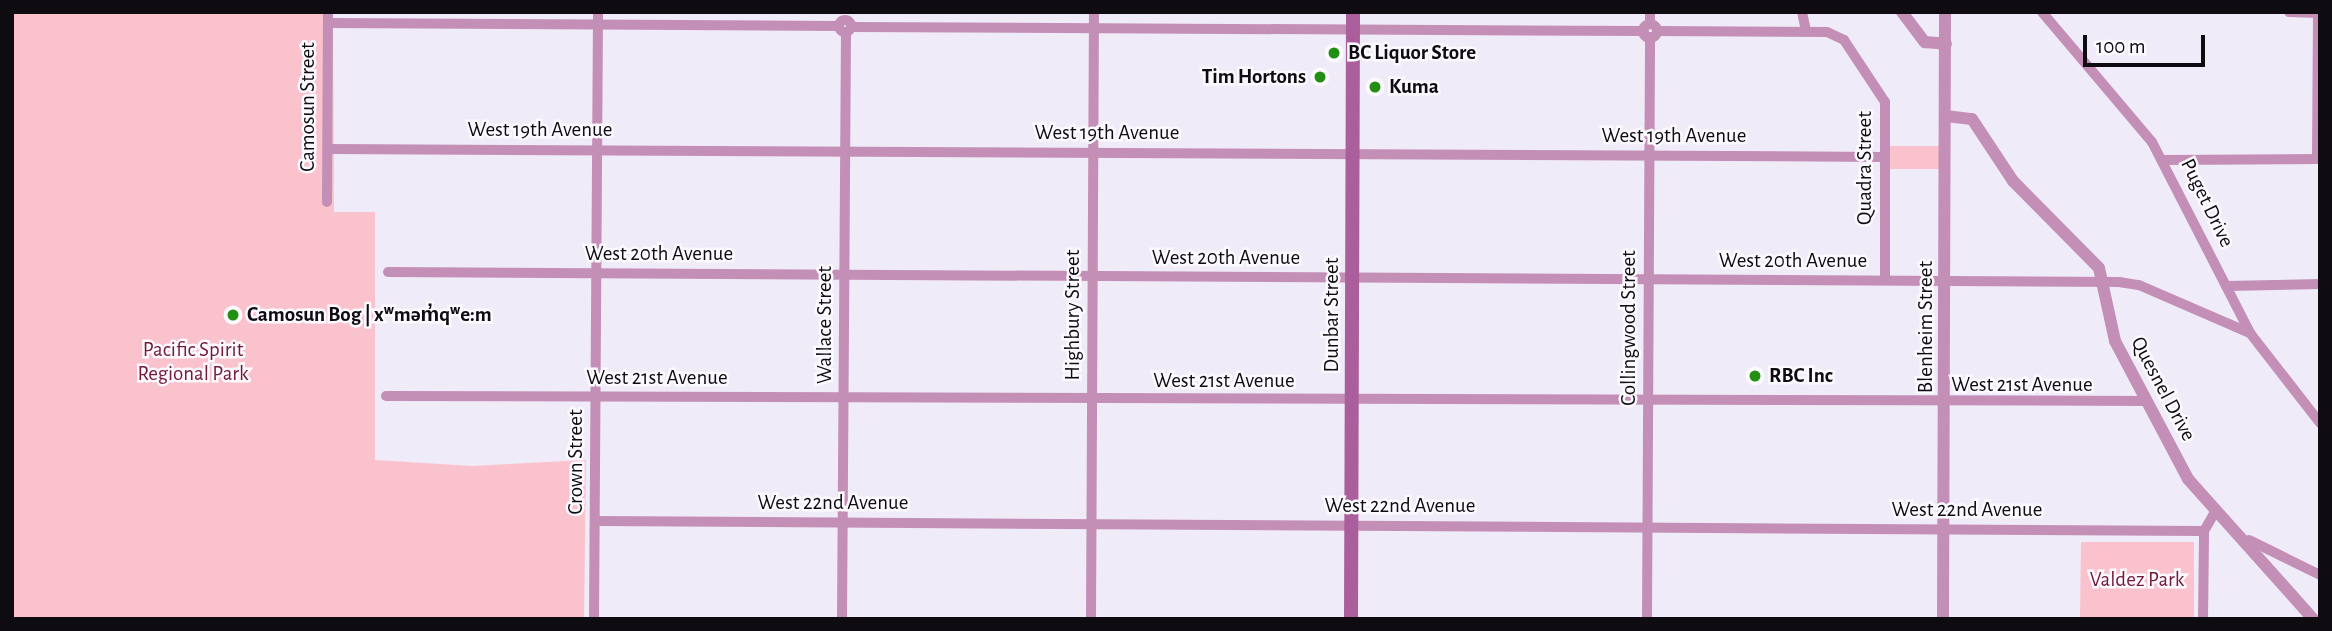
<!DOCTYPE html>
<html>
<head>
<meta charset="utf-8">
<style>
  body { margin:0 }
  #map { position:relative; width:2332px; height:631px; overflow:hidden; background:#f0ebf8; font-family:"Alegreya Sans",sans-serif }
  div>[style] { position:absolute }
  .green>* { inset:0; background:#fac2cc }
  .minor>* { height:10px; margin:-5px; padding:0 5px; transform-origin:5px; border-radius:5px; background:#c38fb7 }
  .minor>.ring { margin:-5px; padding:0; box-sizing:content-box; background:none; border:10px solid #c38fb7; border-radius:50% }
  .tertiary>* { height:12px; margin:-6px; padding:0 6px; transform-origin:6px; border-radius:6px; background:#c38fb7 }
  .secondary>* { height:14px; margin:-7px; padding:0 7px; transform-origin:7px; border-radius:7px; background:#aa5f9c }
  .dots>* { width:19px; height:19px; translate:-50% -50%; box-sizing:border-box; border:4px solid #fcfaff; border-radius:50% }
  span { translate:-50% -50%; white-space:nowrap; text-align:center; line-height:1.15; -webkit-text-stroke:5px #fcfaff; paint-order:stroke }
  .poi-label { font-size:21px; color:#0e0c10; font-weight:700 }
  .left { translate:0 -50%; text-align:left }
  .right { translate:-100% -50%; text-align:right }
  .street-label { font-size:21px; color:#0e0c10 }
  .park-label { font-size:21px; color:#731a37 }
  .frame { position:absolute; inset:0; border:14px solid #0e0c10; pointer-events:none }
  .scale { position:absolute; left:2083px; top:35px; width:122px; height:32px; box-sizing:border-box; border:4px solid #0e0c10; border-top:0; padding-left:9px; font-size:21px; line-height:24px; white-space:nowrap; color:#0e0c10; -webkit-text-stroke:5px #fcfaff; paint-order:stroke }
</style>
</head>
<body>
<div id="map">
  <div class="green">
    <i style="clip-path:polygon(12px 12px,333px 12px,334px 212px,375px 212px,375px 460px,472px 466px,586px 460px,584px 619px,12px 619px)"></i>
    <i style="clip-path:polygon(1888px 146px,1941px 146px,1941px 169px,1888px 169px)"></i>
    <i style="clip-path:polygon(2081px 542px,2194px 542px,2194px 619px,2080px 619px)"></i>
  </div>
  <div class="minor">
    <i style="left:1650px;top:12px;width:12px;rotate:90deg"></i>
    <i style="left:1802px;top:12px;width:19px;rotate:78deg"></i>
    <i style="left:2042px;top:12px;width:170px;rotate:49.8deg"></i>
    <i style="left:2152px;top:142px;width:215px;rotate:62.8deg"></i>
    <i style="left:2250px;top:333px;width:114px;rotate:52.1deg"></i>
    <i style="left:2289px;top:12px;width:29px;rotate:2deg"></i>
    <i class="ring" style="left:839px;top:20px;width:2px;height:2px"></i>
    <i style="left:328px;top:23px;width:511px;rotate:0.34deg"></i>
    <i class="ring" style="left:1643px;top:24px;width:4px;height:4px"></i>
    <i style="left:851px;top:27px;width:793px;rotate:0.29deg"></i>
    <i style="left:1657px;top:31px;width:170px;rotate:0.3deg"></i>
    <i style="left:1827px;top:32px;width:19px;rotate:25deg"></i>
    <i style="left:1844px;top:40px;width:74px;rotate:56.5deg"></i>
    <i style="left:1885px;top:102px;width:178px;rotate:90deg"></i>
    <i style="left:329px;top:149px;width:1556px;rotate:0.29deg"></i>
    <i style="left:2317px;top:159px;width:147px;rotate:-89.6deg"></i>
    <i style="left:2164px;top:160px;width:156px;rotate:-0.4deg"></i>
    <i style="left:327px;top:202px;width:190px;rotate:-89.7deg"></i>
    <i style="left:388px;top:272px;width:1731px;rotate:0.33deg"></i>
    <i style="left:2119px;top:282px;width:20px;rotate:9deg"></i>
    <i style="left:2139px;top:285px;width:121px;rotate:23.4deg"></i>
    <i style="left:2226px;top:286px;width:94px;rotate:-1.2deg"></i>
    <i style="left:386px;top:396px;width:1759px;rotate:0.16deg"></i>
    <i style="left:595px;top:521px;width:1609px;rotate:0.36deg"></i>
    <i style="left:2249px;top:540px;width:79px;rotate:26.2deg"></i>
    <i style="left:594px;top:619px;width:607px;rotate:-89.62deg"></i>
    <i style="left:842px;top:619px;width:587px;rotate:-89.61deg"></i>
    <i style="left:1091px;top:619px;width:607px;rotate:-89.72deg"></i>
    <i style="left:1647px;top:619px;width:582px;rotate:-89.7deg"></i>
    <i style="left:2203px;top:619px;width:88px;rotate:-89.3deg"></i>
    <i style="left:2204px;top:531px;width:24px;rotate:-60deg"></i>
  </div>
  <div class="tertiary">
    <i style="left:1902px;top:12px;width:38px;rotate:53deg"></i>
    <i style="left:1925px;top:42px;width:21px;rotate:5deg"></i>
    <i style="left:1946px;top:116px;width:26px;rotate:7deg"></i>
    <i style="left:1972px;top:119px;width:74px;rotate:56.5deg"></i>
    <i style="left:2013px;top:181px;width:122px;rotate:45.3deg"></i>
    <i style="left:2099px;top:268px;width:75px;rotate:77.6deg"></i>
    <i style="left:2115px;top:341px;width:156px;rotate:62.1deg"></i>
    <i style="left:2188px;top:479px;width:188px;rotate:48.2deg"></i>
    <i style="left:1943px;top:619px;width:607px;rotate:-89.81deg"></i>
  </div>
  <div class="secondary">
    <i style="left:1351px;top:619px;width:607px;rotate:-89.81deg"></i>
  </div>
  <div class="dots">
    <i style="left:1334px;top:53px;background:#228e12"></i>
    <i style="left:1320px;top:77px;background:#228e12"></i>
    <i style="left:1375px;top:87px;background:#228e12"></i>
    <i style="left:233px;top:315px;background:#228e12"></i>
    <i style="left:1755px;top:376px;background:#228e12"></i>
  </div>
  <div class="poi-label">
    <span class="left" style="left:1348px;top:53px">BC Liquor Store</span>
    <span class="right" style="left:1306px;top:77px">Tim Hortons</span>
    <span class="left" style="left:1389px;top:87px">Kuma</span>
    <span class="left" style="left:247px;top:315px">Camosun Bog | xʷməm̓qʷe:m</span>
    <span class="left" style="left:1769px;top:376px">RBC Inc</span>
  </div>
  <div class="street-label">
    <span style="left:308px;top:107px;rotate:-90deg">Camosun Street</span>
    <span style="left:540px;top:130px">West 19th Avenue</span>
    <span style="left:1107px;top:133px">West 19th Avenue</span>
    <span style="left:1674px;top:136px">West 19th Avenue</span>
    <span style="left:1865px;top:168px;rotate:-90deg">Quadra Street</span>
    <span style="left:2207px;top:203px;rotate:64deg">Puget Drive</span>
    <span style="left:659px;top:254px">West 20th Avenue</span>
    <span style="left:1226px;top:258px">West 20th Avenue</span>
    <span style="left:1793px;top:261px">West 20th Avenue</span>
    <span style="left:1073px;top:315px;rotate:-90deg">Highbury Street</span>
    <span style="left:1332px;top:315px;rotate:-90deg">Dunbar Street</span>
    <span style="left:825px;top:325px;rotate:-90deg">Wallace Street</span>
    <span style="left:1926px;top:327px;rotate:-90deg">Blenheim Street</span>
    <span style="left:1629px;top:328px;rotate:-90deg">Collingwood Street</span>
    <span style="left:657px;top:378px">West 21st Avenue</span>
    <span style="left:1224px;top:381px">West 21st Avenue</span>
    <span style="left:2022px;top:385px">West 21st Avenue</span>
    <span style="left:2163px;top:389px;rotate:62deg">Quesnel Drive</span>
    <span style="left:576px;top:462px;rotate:-90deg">Crown Street</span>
    <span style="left:833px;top:503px">West 22nd Avenue</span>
    <span style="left:1400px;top:506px">West 22nd Avenue</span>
    <span style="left:1967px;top:510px">West 22nd Avenue</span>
  </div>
  <div class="park-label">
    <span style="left:193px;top:362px">Pacific Spirit<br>Regional Park</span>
    <span style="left:2137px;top:580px">Valdez Park</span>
  </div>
  <div class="frame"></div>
  <div class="scale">100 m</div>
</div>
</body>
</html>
